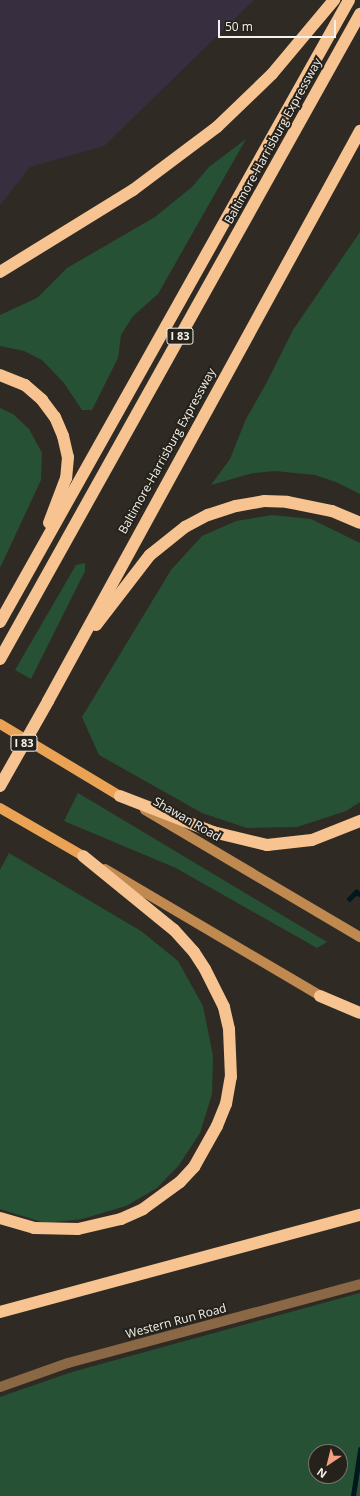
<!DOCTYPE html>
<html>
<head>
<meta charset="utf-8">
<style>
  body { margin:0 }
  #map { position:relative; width:360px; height:1496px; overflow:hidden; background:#2f2b24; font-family:"Open Sans",sans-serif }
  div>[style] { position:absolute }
  .commercial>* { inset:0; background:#372f3f }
  .green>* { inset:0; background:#275135 }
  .stream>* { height:4.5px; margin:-2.25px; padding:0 2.25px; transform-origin:2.25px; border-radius:2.25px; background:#00191d }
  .tertiary>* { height:10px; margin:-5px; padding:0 5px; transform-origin:5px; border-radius:5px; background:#8b6845 }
  .secondary>* { height:10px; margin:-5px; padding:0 5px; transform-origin:5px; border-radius:5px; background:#c0894f }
  .primary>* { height:10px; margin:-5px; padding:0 5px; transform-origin:5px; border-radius:5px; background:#eaa255 }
  .motorway>* { height:12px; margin:-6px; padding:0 6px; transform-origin:6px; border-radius:6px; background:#f7c390 }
  .motorway-bridge>* { height:12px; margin:-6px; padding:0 6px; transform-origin:6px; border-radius:6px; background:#f7c390 }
  span { translate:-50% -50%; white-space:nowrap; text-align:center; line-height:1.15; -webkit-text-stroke:4px #25221b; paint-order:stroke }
  .shield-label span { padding:1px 3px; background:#25221b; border:1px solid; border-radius:3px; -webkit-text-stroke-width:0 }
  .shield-label { font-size:11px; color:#f5f2ed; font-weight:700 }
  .street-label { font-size:12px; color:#f5f2ed }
  .north { position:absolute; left:308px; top:1444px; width:40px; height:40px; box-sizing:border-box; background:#25221b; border:1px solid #78756f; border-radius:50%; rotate:215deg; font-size:11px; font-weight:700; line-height:16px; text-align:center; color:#f5f2ed }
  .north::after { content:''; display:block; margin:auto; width:14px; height:18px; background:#f3a082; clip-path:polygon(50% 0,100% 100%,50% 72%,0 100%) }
  .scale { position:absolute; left:218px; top:20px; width:118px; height:18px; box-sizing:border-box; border:2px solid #f5f2ed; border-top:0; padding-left:5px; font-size:12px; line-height:14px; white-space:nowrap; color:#f5f2ed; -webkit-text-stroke:3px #25221b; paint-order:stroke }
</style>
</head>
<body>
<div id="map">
  <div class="commercial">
    <i style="clip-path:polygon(0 0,254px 0,104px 146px,30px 167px,0 205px)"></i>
  </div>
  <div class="green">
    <i style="clip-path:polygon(246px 139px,158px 294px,133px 316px,121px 335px,118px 358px,92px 410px,82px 410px,64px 383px,42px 360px,24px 351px,0 346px,0 315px,37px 298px,67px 268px,155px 217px,192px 187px,209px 167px)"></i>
    <i style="clip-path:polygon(360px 232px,360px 494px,336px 482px,315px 475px,275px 471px,253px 473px,211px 485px,230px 459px,246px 419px,267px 382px,293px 330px)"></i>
    <i style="clip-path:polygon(0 408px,13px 414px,29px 429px,42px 453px,41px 480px,0 568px)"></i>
    <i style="clip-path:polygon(272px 515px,311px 519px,360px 543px,360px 802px,346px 811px,297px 827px,247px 828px,202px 813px,99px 755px,82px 717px,171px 570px,202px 536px,236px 521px)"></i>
    <i style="clip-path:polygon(85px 563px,85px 571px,31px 679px,15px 670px,76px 565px)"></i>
    <i style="clip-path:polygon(78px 793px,327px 942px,317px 948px,176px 868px,64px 821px)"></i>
    <i style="clip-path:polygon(9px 853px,141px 931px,178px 961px,203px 1006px,213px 1056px,212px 1094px,200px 1133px,179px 1165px,157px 1188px,126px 1206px,82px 1219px,45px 1223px,0 1209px,0 870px)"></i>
    <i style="clip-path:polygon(evenodd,360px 1293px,360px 1496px,0 1496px,0 1397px,72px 1372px,360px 1293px,316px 1452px,340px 1452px,340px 1476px,316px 1476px,316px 1452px)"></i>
  </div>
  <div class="stream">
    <i style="left:349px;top:899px;width:10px;rotate:-45deg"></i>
    <i style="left:356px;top:892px;width:4px;rotate:27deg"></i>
    <i style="left:353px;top:1496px;width:47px;rotate:-81.3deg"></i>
  </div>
  <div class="tertiary">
    <i style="left:0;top:1387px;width:72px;rotate:-19.4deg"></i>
    <i style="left:68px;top:1363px;width:302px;rotate:-15.1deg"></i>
  </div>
  <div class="secondary">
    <i style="left:145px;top:810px;width:250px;rotate:30.6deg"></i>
    <i style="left:105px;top:869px;width:256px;rotate:30.5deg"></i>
  </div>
  <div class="primary">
    <i style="left:0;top:724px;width:140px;rotate:31deg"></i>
    <i style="left:0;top:808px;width:96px;rotate:30deg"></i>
  </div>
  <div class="motorway">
    <i style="left:0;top:272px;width:156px;rotate:-31.7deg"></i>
    <i style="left:133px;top:190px;width:105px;rotate:-36.9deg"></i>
    <i style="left:217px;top:127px;width:76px;rotate:-43.9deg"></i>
    <i style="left:272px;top:74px;width:97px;rotate:-50deg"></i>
    <i style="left:0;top:375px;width:27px;rotate:22deg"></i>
    <i style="left:25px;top:385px;width:23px;rotate:41deg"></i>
    <i style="left:42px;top:400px;width:21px;rotate:53deg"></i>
    <i style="left:55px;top:417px;width:21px;rotate:67deg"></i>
    <i style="left:63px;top:436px;width:22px;rotate:77deg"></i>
    <i style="left:68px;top:457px;width:21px;rotate:95deg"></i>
    <i style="left:66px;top:478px;width:48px;rotate:110.7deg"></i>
    <i style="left:0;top:622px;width:713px;rotate:-60.7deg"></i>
    <i style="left:96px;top:625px;width:88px;rotate:-52.4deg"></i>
    <i style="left:150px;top:555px;width:45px;rotate:-38.7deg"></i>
    <i style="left:185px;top:527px;width:26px;rotate:-28deg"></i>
    <i style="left:208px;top:515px;width:29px;rotate:-18deg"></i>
    <i style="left:236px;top:506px;width:28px;rotate:-10deg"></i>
    <i style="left:264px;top:501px;width:23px;rotate:2deg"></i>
    <i style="left:287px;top:502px;width:46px;rotate:11.3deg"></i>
    <i style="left:332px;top:511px;width:30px;rotate:23deg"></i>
    <i style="left:0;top:659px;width:739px;rotate:-60.83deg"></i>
    <i style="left:48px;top:701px;width:650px;rotate:-61.31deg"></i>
    <i style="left:120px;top:796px;width:100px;rotate:21.2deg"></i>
    <i style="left:213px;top:832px;width:56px;rotate:13.5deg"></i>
    <i style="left:267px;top:845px;width:45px;rotate:-6.3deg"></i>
    <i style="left:312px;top:840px;width:52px;rotate:-21.6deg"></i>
    <i style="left:320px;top:996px;width:43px;rotate:23deg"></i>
    <i style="left:0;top:1218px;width:35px;rotate:16deg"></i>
    <i style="left:34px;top:1228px;width:44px;rotate:1.3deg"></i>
    <i style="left:78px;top:1229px;width:44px;rotate:-13.1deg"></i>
    <i style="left:121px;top:1219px;width:24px;rotate:-24deg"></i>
    <i style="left:143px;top:1209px;width:46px;rotate:-36.1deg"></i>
    <i style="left:180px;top:1182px;width:21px;rotate:-47deg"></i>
    <i style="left:194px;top:1167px;width:47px;rotate:-60.7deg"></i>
    <i style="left:217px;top:1126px;width:24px;rotate:-68deg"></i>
    <i style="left:226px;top:1104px;width:27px;rotate:-80deg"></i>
    <i style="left:231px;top:1077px;width:48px;rotate:-92.4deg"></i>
    <i style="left:229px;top:1029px;width:23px;rotate:-103deg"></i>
    <i style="left:224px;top:1007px;width:42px;rotate:-116.6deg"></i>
    <i style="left:205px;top:969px;width:20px;rotate:-123deg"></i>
    <i style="left:194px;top:952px;width:30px;rotate:-132deg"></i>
    <i style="left:174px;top:930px;width:117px;rotate:-140.9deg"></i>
    <i style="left:0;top:1312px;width:373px;rotate:-15.1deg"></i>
  </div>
  <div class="motorway-bridge">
    <i style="left:0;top:786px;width:98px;rotate:-60.5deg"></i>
  </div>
  <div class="shield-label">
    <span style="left:180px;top:336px">I 83</span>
    <span style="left:24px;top:743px">I 83</span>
  </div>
  <div class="street-label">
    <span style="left:273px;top:141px;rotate:-61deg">Baltimore-Harrisburg Expressway</span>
    <span style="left:167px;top:451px;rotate:-61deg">Baltimore-Harrisburg Expressway</span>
    <span style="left:187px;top:819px;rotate:30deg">Shawan Road</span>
    <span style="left:176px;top:1321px;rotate:-15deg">Western Run Road</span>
  </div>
  <div class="north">N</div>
  <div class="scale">50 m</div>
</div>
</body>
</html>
